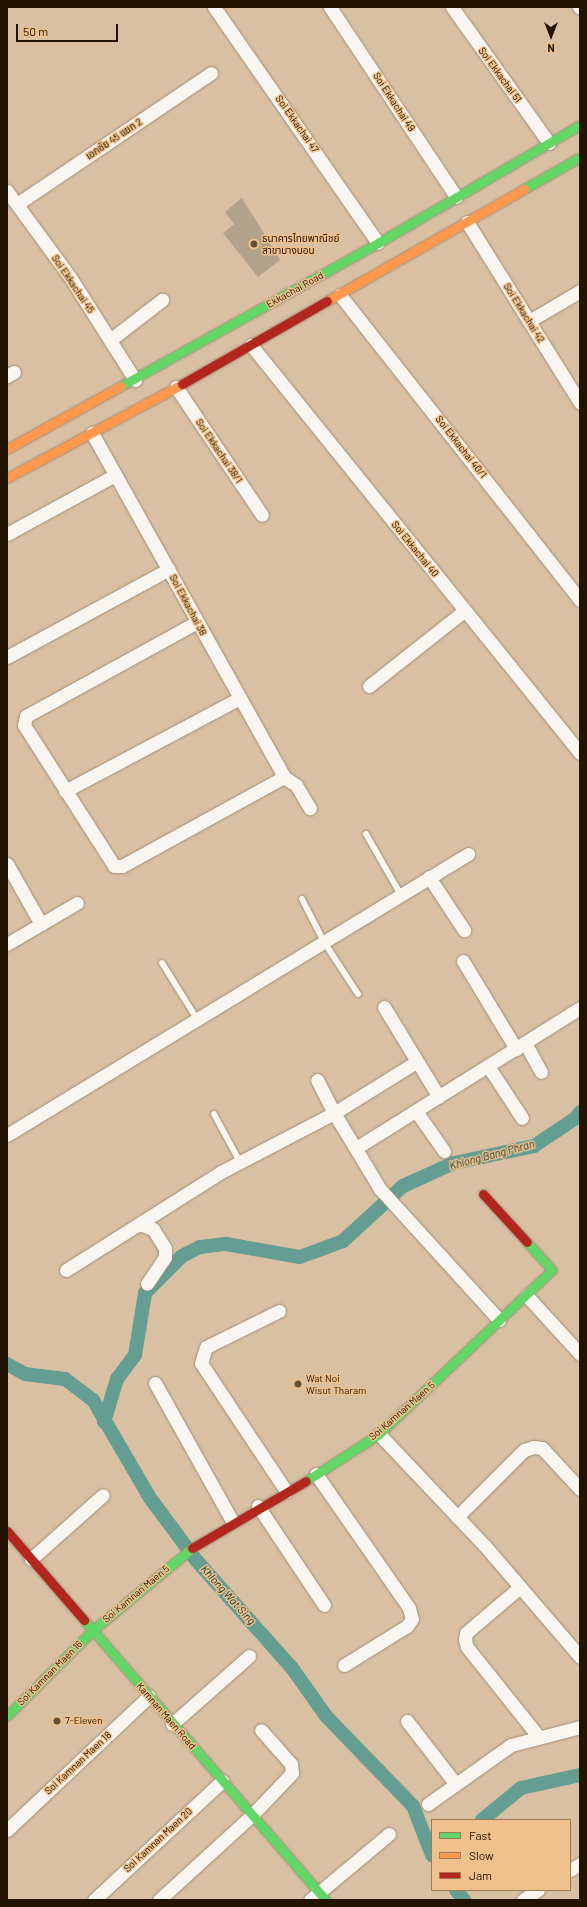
<!DOCTYPE html>
<html>
<head>
<meta charset="utf-8">
<style>
  body { margin:0 }
  #map { position:relative; width:587px; height:1907px; overflow:hidden; background:#d9c0a3; font-family:Barlow,"Noto Sans Thai",sans-serif }
  div>[style] { position:absolute }
  .canal>* { height:14px; margin:-7px; padding:0 7px; transform-origin:7px; border-radius:7px; background:#649d91 }
  .building>* { inset:0; background:#b1a289 }
  .roads { filter:drop-shadow(0 0 1px #a08d76) drop-shadow(0 0 1px #a08d76) }
  .lane>* { height:6px; margin:-3px; padding:0 3px; transform-origin:3px; border-radius:3px; background:#f9f6f1 }
  .street>* { height:13px; margin:-6.5px; padding:0 6.5px; transform-origin:6.5px; border-radius:6.5px; background:#f9f6f1 }
  .fast>* { height:9px; margin:-4.5px; padding:0 4.5px; transform-origin:4.5px; border-radius:4.5px; background:#63d668 }
  .slow>* { height:9px; margin:-4.5px; padding:0 4.5px; transform-origin:4.5px; border-radius:4.5px; background:#ff974d }
  .jam>* { height:9px; margin:-4.5px; padding:0 4.5px; transform-origin:4.5px; border-radius:4.5px; background:#b3261e }
  .dots>* { width:11px; height:11px; translate:-50% -50%; box-sizing:border-box; border:2px solid #efc18d; border-radius:50% }
  span { translate:-50% -50%; white-space:nowrap; text-align:center; line-height:1.15; -webkit-text-stroke:3px #efc18d; paint-order:stroke }
  .street-label { font-size:10px; color:#231301 }
  .poi-label { font-size:10px; color:#231301 }
  .left { translate:0 -50%; text-align:left }
  .water-label { font-size:11px; color:#073431; font-style:italic }
  .frame { position:absolute; inset:0; border:8px solid #231301; pointer-events:none }
  .legend { position:absolute; left:431px; top:1819px; width:140px; height:72px; box-sizing:border-box; background:#efc18d; border:1px solid #9d7b55; margin:0; padding:5px 7px; list-style:none; font-size:12px; color:#231301 }
  .legend li { display:flex; align-items:center; gap:8px; height:20px }
  .legend b { width:20px; border:1px solid #9d7b55 }
  .north { position:absolute; left:531px; top:16px; width:40px; height:40px; -webkit-text-stroke:3px #efc18d; paint-order:stroke; rotate:180deg; font-size:11px; font-weight:700; line-height:16px; text-align:center; color:#231301 }
  .north::after { content:''; display:block; margin:auto; width:14px; height:18px; background:#231301; clip-path:polygon(50% 0,100% 100%,50% 72%,0 100%) }
  .scale { position:absolute; left:16px; top:24px; width:102px; height:18px; box-sizing:border-box; border:2px solid #231301; border-top:0; padding-left:5px; font-size:12px; line-height:14px; white-space:nowrap; color:#231301; -webkit-text-stroke:3px #efc18d; paint-order:stroke }
</style>
</head>
<body>
<div id="map">
  <div class="canal">
    <i style="left:7px;top:1364px;width:21px;rotate:29deg"></i>
    <i style="left:25px;top:1374px;width:40px;rotate:7.1deg"></i>
    <i style="left:65px;top:1379px;width:35px;rotate:37deg"></i>
    <i style="left:93px;top:1400px;width:113px;rotate:59.8deg"></i>
    <i style="left:150px;top:1498px;width:77px;rotate:53.4deg"></i>
    <i style="left:196px;top:1560px;width:144px;rotate:48.4deg"></i>
    <i style="left:292px;top:1668px;width:59px;rotate:54.7deg"></i>
    <i style="left:326px;top:1716px;width:125px;rotate:46deg"></i>
    <i style="left:413px;top:1806px;width:53px;rotate:68.8deg"></i>
    <i style="left:104px;top:1422px;width:45px;rotate:-73.2deg"></i>
    <i style="left:117px;top:1379px;width:30px;rotate:-53deg"></i>
    <i style="left:135px;top:1355px;width:63px;rotate:-80.8deg"></i>
    <i style="left:145px;top:1293px;width:52px;rotate:-45deg"></i>
    <i style="left:182px;top:1256px;width:20px;rotate:-27deg"></i>
    <i style="left:200px;top:1247px;width:26px;rotate:-7deg"></i>
    <i style="left:226px;top:1244px;width:75px;rotate:10deg"></i>
    <i style="left:300px;top:1257px;width:46px;rotate:-20.4deg"></i>
    <i style="left:343px;top:1241px;width:81px;rotate:-42.5deg"></i>
    <i style="left:403px;top:1186px;width:56px;rotate:-24.3deg"></i>
    <i style="left:454px;top:1163px;width:82px;rotate:-12deg"></i>
    <i style="left:534px;top:1146px;width:50px;rotate:-33.7deg"></i>
    <i style="left:576px;top:1118px;width:7px;rotate:-56deg"></i>
    <i style="left:482px;top:1820px;width:50px;rotate:-39.4deg"></i>
    <i style="left:521px;top:1788px;width:60px;rotate:-12.4deg"></i>
    <i style="left:456px;top:1890px;width:13px;rotate:51deg"></i>
  </div>
  <div class="building">
    <i style="clip-path:polygon(242px 198px,280px 260px,258px 277px,223px 233px,234px 224px,225px 212px)"></i>
  </div>
  <div class="roads">
    <div class="lane">
      <i style="left:366px;top:834px;width:70px;rotate:60.2deg"></i>
      <i style="left:302px;top:899px;width:48px;rotate:62.9deg"></i>
      <i style="left:324px;top:942px;width:62px;rotate:56.8deg"></i>
      <i style="left:162px;top:963px;width:66px;rotate:58deg"></i>
      <i style="left:214px;top:1114px;width:55px;rotate:61.6deg"></i>
    </div>
    <div class="street">
      <i style="left:214px;top:7px;width:287px;rotate:55.2deg"></i>
      <i style="left:330px;top:7px;width:228px;rotate:56.4deg"></i>
      <i style="left:452px;top:7px;width:167px;rotate:54.5deg"></i>
      <i style="left:579px;top:7px;width:1px;rotate:45deg"></i>
      <i style="left:7px;top:191px;width:107px;rotate:53.8deg"></i>
      <i style="left:70px;top:277px;width:122px;rotate:57.7deg"></i>
      <i style="left:17px;top:204px;width:234px;rotate:-34deg"></i>
      <i style="left:467px;top:222px;width:213px;rotate:58deg"></i>
      <i style="left:340px;top:295px;width:388px;rotate:51.8deg"></i>
      <i style="left:529px;top:321px;width:59px;rotate:-30.5deg"></i>
      <i style="left:110px;top:340px;width:66px;rotate:-37.6deg"></i>
      <i style="left:251px;top:345px;width:524px;rotate:51.12deg"></i>
      <i style="left:7px;top:376px;width:8px;rotate:-30deg"></i>
      <i style="left:176px;top:387px;width:154px;rotate:56.1deg"></i>
      <i style="left:92px;top:433px;width:394px;rotate:60.8deg"></i>
      <i style="left:284px;top:777px;width:14px;rotate:34deg"></i>
      <i style="left:296px;top:785px;width:27px;rotate:59deg"></i>
      <i style="left:7px;top:534px;width:123px;rotate:-28.6deg"></i>
      <i style="left:197px;top:622px;width:195px;rotate:151.2deg"></i>
      <i style="left:26px;top:716px;width:9px;rotate:103deg"></i>
      <i style="left:24px;top:725px;width:167px;rotate:57.4deg"></i>
      <i style="left:114px;top:866px;width:8px"></i>
      <i style="left:122px;top:866px;width:185px;rotate:-28.8deg"></i>
      <i style="left:7px;top:657px;width:184px;rotate:-28.5deg"></i>
      <i style="left:369px;top:686px;width:121px;rotate:-38.3deg"></i>
      <i style="left:65px;top:791px;width:198px;rotate:-28deg"></i>
      <i style="left:7px;top:864px;width:69px;rotate:60.5deg"></i>
      <i style="left:429px;top:877px;width:64px;rotate:56.6deg"></i>
      <i style="left:7px;top:944px;width:81px;rotate:-30.4deg"></i>
      <i style="left:463px;top:961px;width:103px;rotate:58.9deg"></i>
      <i style="left:384px;top:1007px;width:105px;rotate:58.6deg"></i>
      <i style="left:525px;top:1043px;width:33px;rotate:61deg"></i>
      <i style="left:416px;top:1062px;width:97px;rotate:148.1deg"></i>
      <i style="left:334px;top:1113px;width:89px;rotate:58.8deg"></i>
      <i style="left:380px;top:1189px;width:177px;rotate:47.7deg"></i>
      <i style="left:488px;top:1066px;width:62px;rotate:56.8deg"></i>
      <i style="left:416px;top:1111px;width:49px;rotate:55deg"></i>
      <i style="left:7px;top:1135px;width:540px;rotate:-31.36deg"></i>
      <i style="left:356px;top:1148px;width:264px;rotate:-32deg"></i>
      <i style="left:139px;top:1224px;width:15px;rotate:20deg"></i>
      <i style="left:153px;top:1229px;width:22px;rotate:58deg"></i>
      <i style="left:165px;top:1248px;width:9px;rotate:90deg"></i>
      <i style="left:165px;top:1257px;width:32px;rotate:124deg"></i>
      <i style="left:66px;top:1270px;width:183px;rotate:-32.3deg"></i>
      <i style="left:221px;top:1172px;width:127px;rotate:-27.6deg"></i>
      <i style="left:334px;top:1113px;width:37px;rotate:-117deg"></i>
      <i style="left:527px;top:1296px;width:79px;rotate:47.6deg"></i>
      <i style="left:279px;top:1311px;width:81px;rotate:153.7deg"></i>
      <i style="left:206px;top:1347px;width:17px;rotate:107deg"></i>
      <i style="left:201px;top:1363px;width:154px;rotate:56.4deg"></i>
      <i style="left:155px;top:1383px;width:158px;rotate:60.8deg"></i>
      <i style="left:379px;top:1434px;width:154px;rotate:46.6deg"></i>
      <i style="left:485px;top:1546px;width:146px;rotate:49.4deg"></i>
      <i style="left:316px;top:1474px;width:163px;rotate:55.2deg"></i>
      <i style="left:409px;top:1608px;width:11px;rotate:75deg"></i>
      <i style="left:412px;top:1619px;width:9px;rotate:126deg"></i>
      <i style="left:407px;top:1626px;width:74px;rotate:148.2deg"></i>
      <i style="left:258px;top:1506px;width:119px;rotate:56.3deg"></i>
      <i style="left:457px;top:1517px;width:95px;rotate:-45deg"></i>
      <i style="left:524px;top:1450px;width:10px;rotate:-17deg"></i>
      <i style="left:534px;top:1447px;width:8px;rotate:7deg"></i>
      <i style="left:542px;top:1448px;width:56px;rotate:47.2deg"></i>
      <i style="left:31px;top:1559px;width:96px;rotate:-41.6deg"></i>
      <i style="left:520px;top:1587px;width:71px;rotate:139.6deg"></i>
      <i style="left:466px;top:1633px;width:7px;rotate:98deg"></i>
      <i style="left:465px;top:1640px;width:7px;rotate:74deg"></i>
      <i style="left:467px;top:1647px;width:114px;rotate:51.4deg"></i>
      <i style="left:407px;top:1721px;width:78px;rotate:52.3deg"></i>
      <i style="left:172px;top:1724px;width:103px;rotate:-41.4deg"></i>
      <i style="left:428px;top:1804px;width:102px;rotate:-35.4deg"></i>
      <i style="left:511px;top:1745px;width:71px;rotate:-14.6deg"></i>
      <i style="left:7px;top:1830px;width:195px;rotate:-43.3deg"></i>
      <i style="left:570px;top:1870px;width:12px;rotate:-31deg"></i>
      <i style="left:94px;top:1900px;width:175px;rotate:-42.9deg"></i>
      <i style="left:159px;top:1900px;width:126px;rotate:-42.4deg"></i>
      <i style="left:252px;top:1815px;width:58px;rotate:-46.4deg"></i>
      <i style="left:292px;top:1773px;width:9px;rotate:-96deg"></i>
      <i style="left:291px;top:1764px;width:45px;rotate:-131.4deg"></i>
      <i style="left:310px;top:1900px;width:103px;rotate:-39.9deg"></i>
      <i style="left:523px;top:1900px;width:18px;rotate:-34deg"></i>
    </div>
    <div class="fast">
      <i style="left:524px;top:189px;width:64px;rotate:-29.7deg"></i>
      <i style="left:121px;top:386px;width:294px;rotate:-29.1deg"></i>
      <i style="left:378px;top:243px;width:234px;rotate:-30.3deg"></i>
      <i style="left:306px;top:1481px;width:87px;rotate:-32.8deg"></i>
      <i style="left:379px;top:1434px;width:238px;rotate:-43.5deg"></i>
      <i style="left:552px;top:1270px;width:38px;rotate:-132deg"></i>
      <i style="left:84px;top:1620px;width:370px;rotate:49.2deg"></i>
      <i style="left:7px;top:1716px;width:120px;rotate:-45deg"></i>
      <i style="left:92px;top:1631px;width:130px;rotate:-39.7deg"></i>
    </div>
    <div class="slow">
      <i style="left:327px;top:301px;width:227px;rotate:-29.6deg"></i>
      <i style="left:7px;top:449px;width:130px;rotate:-28.9deg"></i>
      <i style="left:7px;top:478px;width:199px;rotate:-28.2deg"></i>
    </div>
    <div class="jam">
      <i style="left:182px;top:384px;width:167px;rotate:-29.8deg"></i>
      <i style="left:483px;top:1194px;width:65px;rotate:47.5deg"></i>
      <i style="left:7px;top:1531px;width:118px;rotate:49.1deg"></i>
      <i style="left:192px;top:1548px;width:132px;rotate:-30.4deg"></i>
    </div>
  </div>
  <div class="dots">
    <i style="left:254px;top:244px;background:#63503a"></i>
    <i style="left:298px;top:1384px;background:#63503a"></i>
    <i style="left:57px;top:1721px;background:#63503a"></i>
  </div>
  <div class="street-label">
    <span style="left:500px;top:75px;rotate:54deg">Soi Ekkachai 51</span>
    <span style="left:394px;top:102px;rotate:57deg">Soi Ekkachai 49</span>
    <span style="left:297px;top:124px;rotate:55deg">Soi Ekkachai 47</span>
    <span style="left:114px;top:139px;rotate:-34deg">เอกชัย 45 แยก 2</span>
    <span style="left:73px;top:284px;rotate:56deg">Soi Ekkachai 45</span>
    <span style="left:295px;top:290px;rotate:-29deg">Ekkachai Road</span>
    <span style="left:524px;top:313px;rotate:58deg">Soi Ekkachai 42</span>
    <span style="left:461px;top:447px;rotate:52deg">Soi Ekkachai 40/1</span>
    <span style="left:219px;top:451px;rotate:56deg">Soi Ekkachai 38/1</span>
    <span style="left:415px;top:549px;rotate:51deg">Soi Ekkachai 40</span>
    <span style="left:188px;top:605px;rotate:62deg">Soi Ekkachai 38</span>
    <span style="left:402px;top:1411px;rotate:-41deg">Soi Kamnan Maen 5</span>
    <span style="left:136px;top:1594px;rotate:-40deg">Soi Kamnan Maen 5</span>
    <span style="left:50px;top:1673px;rotate:-45deg">Soi Kamnan Maen 16</span>
    <span style="left:166px;top:1716px;rotate:49deg">Kamnan Maen Road</span>
    <span style="left:78px;top:1763px;rotate:-43deg">Soi Kamnan Maen 18</span>
    <span style="left:158px;top:1840px;rotate:-43deg">Soi Kamnan Maen 20</span>
  </div>
  <div class="poi-label">
    <span class="left" style="left:262px;top:244px">ธนาคารไทยพาณิชย์<br>สาขาบางบอน</span>
    <span class="left" style="left:306px;top:1384px">Wat Noi<br>Wisut Tharam</span>
    <span class="left" style="left:65px;top:1721px">7-Eleven</span>
  </div>
  <div class="water-label">
    <span style="left:492px;top:1155px;rotate:-15deg">Khlong Bang Phran</span>
    <span style="left:228px;top:1595px;rotate:48deg">Khlong Wat Sing</span>
  </div>
  <div class="frame"></div>
  <ul class="legend">
  <li><b style="height:5px;background:#63d668"></b>Fast</li>
  <li><b style="height:5px;background:#ff974d"></b>Slow</li>
  <li><b style="height:5px;background:#b3261e"></b>Jam</li>
  </ul>
  <div class="north">N</div>
  <div class="scale">50 m</div>
</div>
</body>
</html>
